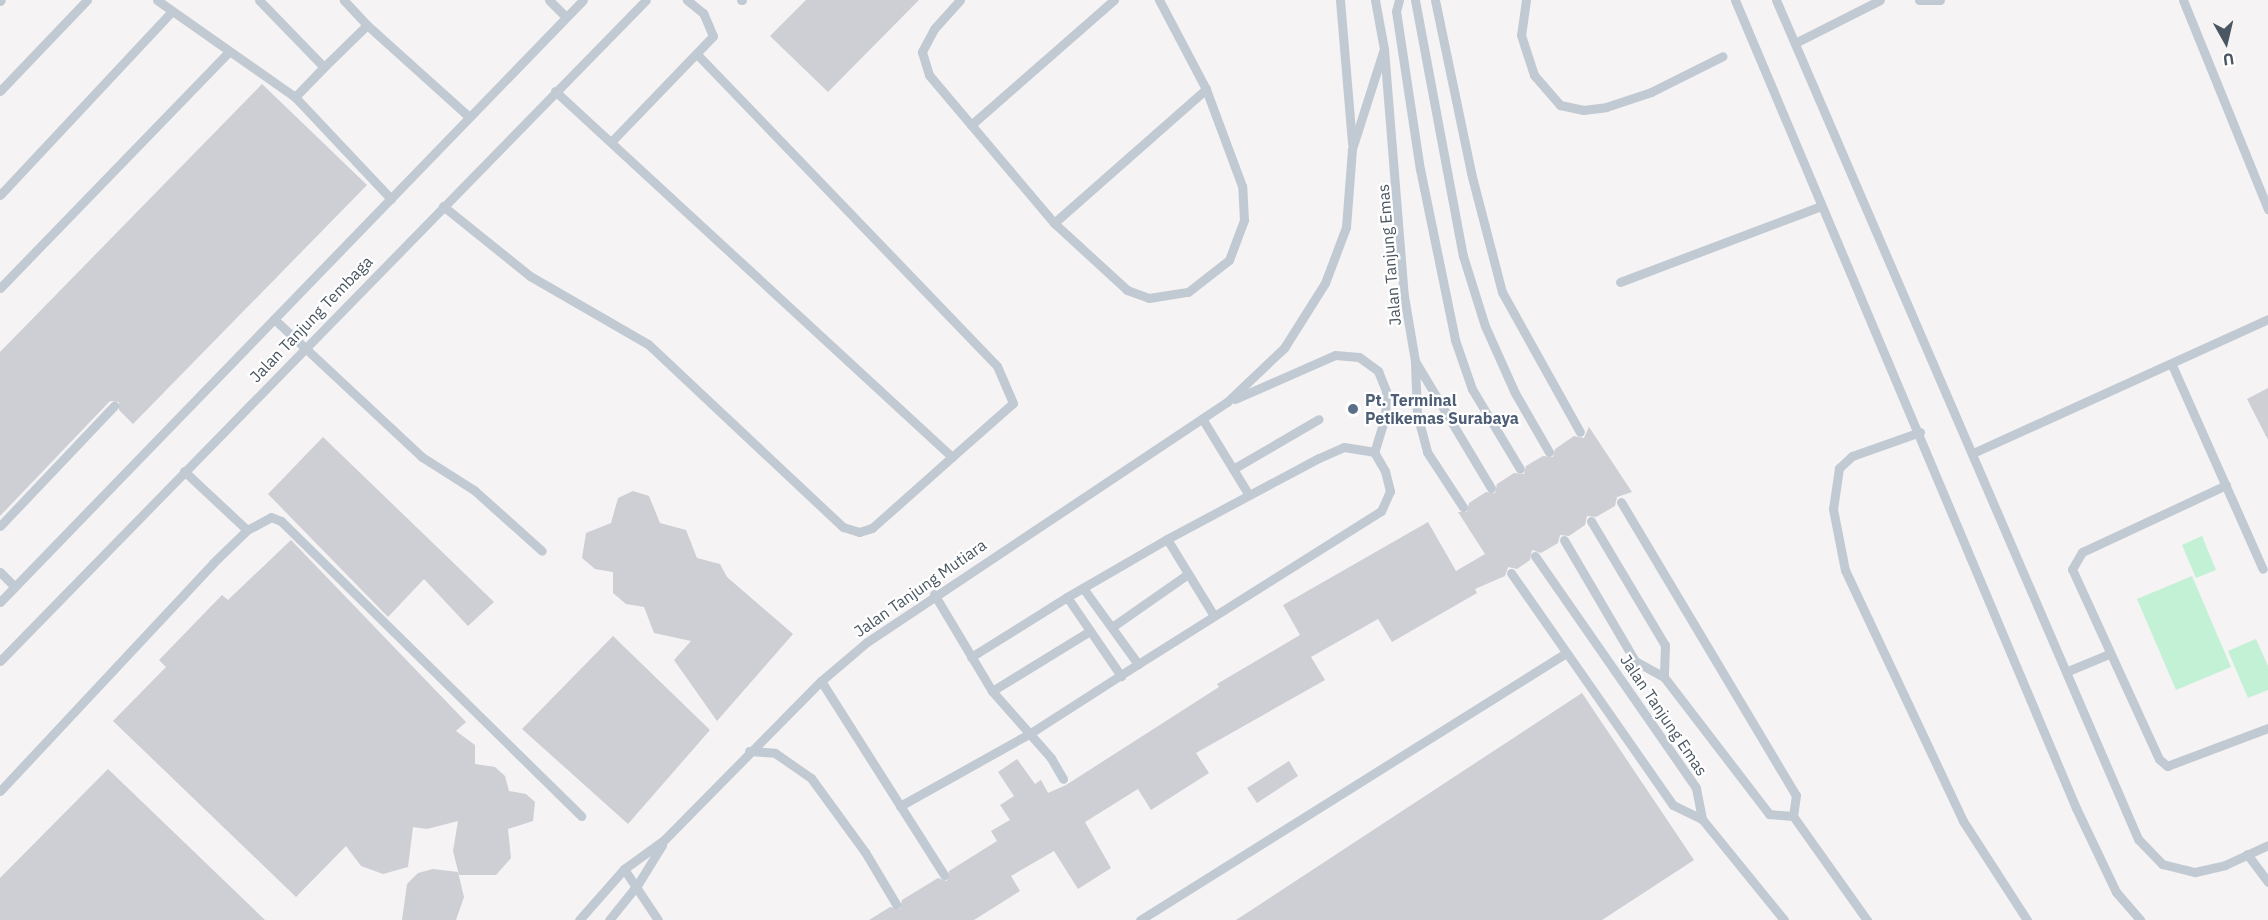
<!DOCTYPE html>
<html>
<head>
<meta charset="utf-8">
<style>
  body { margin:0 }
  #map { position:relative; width:2268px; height:920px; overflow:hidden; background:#f5f3f3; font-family:"IBM Plex Sans",sans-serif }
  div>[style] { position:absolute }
  .green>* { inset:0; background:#c3f1d5 }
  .building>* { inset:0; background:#cdcfd5 }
  .lane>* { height:9px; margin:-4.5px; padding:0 4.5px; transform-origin:4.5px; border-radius:4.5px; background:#c1cad2 }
  .dots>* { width:16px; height:16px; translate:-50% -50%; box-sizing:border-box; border:3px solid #fff; border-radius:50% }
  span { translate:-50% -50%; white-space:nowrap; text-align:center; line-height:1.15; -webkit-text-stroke:4.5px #fff; paint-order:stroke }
  .street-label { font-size:16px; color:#4a5661 }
  .service-label { font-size:16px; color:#4e5e75; font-weight:700 }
  .left { translate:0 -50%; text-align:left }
  .north { position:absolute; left:2196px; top:12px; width:60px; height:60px; -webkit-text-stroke:4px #fff; paint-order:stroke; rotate:172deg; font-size:16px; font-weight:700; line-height:24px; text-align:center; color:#4a5661 }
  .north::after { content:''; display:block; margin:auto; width:21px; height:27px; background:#4a5661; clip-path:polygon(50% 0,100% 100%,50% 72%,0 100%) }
</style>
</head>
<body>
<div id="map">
  <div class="green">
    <i style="clip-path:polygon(2202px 536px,2216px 570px,2196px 578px,2182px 545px)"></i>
    <i style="clip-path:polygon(2192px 576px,2231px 667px,2176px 690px,2137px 599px)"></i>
    <i style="clip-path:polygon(2256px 639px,2268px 666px,2268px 690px,2248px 698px,2228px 651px)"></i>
  </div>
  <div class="building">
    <i style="clip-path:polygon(806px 0,919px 0,828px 92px,770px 36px)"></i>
    <i style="clip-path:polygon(262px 84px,367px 185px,133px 424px,119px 410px,119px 402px,110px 401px,0 516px,0 352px)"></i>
    <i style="clip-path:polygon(2268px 388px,2268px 440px,2247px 399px)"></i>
    <i style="clip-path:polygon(1589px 427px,1632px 492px,1617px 497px,1615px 506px,1596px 517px,1587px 516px,1585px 525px,1569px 536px,1560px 535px,1558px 543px,1541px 553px,1532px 550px,1530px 560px,1517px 569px,1508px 567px,1505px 576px,1475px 589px,1477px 593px,1392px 642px,1378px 619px,1311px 657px,1325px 680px,1196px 753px,1209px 773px,1151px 810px,1138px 789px,1085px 822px,1111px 868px,1078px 889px,1054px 851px,1011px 876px,1020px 891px,974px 920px,869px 920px,890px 907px,900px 909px,902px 900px,938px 878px,947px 881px,949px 871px,997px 841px,991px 831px,1010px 820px,1000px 805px,1014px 796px,998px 772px,1017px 759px,1035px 784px,1041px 780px,1048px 793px,1066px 785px,1219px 687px,1217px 684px,1300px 635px,1283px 605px,1428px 522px,1456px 571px,1485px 554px,1458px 512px,1467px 512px,1469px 503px,1486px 492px,1495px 493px,1497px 484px,1514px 473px,1524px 474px,1526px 466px,1543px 456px,1553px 457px,1555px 449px,1574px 436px,1584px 438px)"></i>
    <i style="clip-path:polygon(323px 437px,494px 602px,468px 626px,424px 579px,388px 617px,268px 494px)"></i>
    <i style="clip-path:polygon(633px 491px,649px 496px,660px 523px,686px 530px,697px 558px,720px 564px,727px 577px,793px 634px,717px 721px,674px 660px,691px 641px,654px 633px,644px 607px,626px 604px,613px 593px,613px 572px,595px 569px,582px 558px,586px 533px,611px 523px,618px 498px)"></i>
    <i style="clip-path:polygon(291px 540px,466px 722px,456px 731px,475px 745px,475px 764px,495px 767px,505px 776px,509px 791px,526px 794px,535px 802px,533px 821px,508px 829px,511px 858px,496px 875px,459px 875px,453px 851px,458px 821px,427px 829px,413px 827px,408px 867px,383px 874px,361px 866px,346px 846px,296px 897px,113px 721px,166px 667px,159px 660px,222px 595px,228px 600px)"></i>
    <i style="clip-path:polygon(613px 636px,710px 730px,628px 824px,522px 729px)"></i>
    <i style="clip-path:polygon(1582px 693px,1694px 860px,1602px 920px,1236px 920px)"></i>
    <i style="clip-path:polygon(1289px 761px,1298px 776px,1257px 803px,1247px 788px)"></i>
    <i style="clip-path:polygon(108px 769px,265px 920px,0 920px,0 878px)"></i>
    <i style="clip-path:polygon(433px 869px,458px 872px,464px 897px,456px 920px,402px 920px,407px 884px,418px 873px)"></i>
  </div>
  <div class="lane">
    <i style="left:157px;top:0;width:169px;rotate:35.1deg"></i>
    <i style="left:295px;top:97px;width:140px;rotate:46.7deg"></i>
    <i style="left:259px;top:0;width:93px;rotate:45.9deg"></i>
    <i style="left:324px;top:67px;width:42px;rotate:134deg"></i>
    <i style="left:549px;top:0;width:24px;rotate:45deg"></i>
    <i style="left:741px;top:0;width:1px"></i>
    <i style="left:960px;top:0;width:39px;rotate:132deg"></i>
    <i style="left:934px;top:29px;width:26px;rotate:118deg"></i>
    <i style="left:922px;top:52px;width:24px;rotate:73deg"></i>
    <i style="left:929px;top:75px;width:194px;rotate:49.8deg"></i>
    <i style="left:1054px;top:223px;width:99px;rotate:42.5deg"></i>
    <i style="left:1127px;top:290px;width:23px;rotate:20deg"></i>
    <i style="left:1149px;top:298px;width:39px;rotate:-9deg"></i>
    <i style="left:1188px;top:292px;width:52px;rotate:-38deg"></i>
    <i style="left:1229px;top:260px;width:43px;rotate:-69.4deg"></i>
    <i style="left:1244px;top:220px;width:34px;rotate:-93deg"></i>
    <i style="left:1242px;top:186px;width:103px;rotate:-110.4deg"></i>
    <i style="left:1206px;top:89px;width:101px;rotate:-117.8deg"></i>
    <i style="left:1340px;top:0;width:144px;rotate:85.2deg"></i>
    <i style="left:1375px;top:0;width:50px;rotate:79.6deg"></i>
    <i style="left:1384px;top:49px;width:248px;rotate:85.4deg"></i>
    <i style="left:1404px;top:296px;width:66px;rotate:80.4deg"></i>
    <i style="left:1415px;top:361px;width:148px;rotate:59.1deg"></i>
    <i style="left:1399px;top:0;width:11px;rotate:105deg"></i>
    <i style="left:1396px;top:11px;width:160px;rotate:81.4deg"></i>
    <i style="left:1420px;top:169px;width:175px;rotate:78.4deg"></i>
    <i style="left:1455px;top:340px;width:52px;rotate:70.9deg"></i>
    <i style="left:1472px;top:389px;width:93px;rotate:59deg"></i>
    <i style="left:1415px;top:0;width:260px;rotate:79.4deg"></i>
    <i style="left:1463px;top:256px;width:73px;rotate:72.6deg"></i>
    <i style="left:1485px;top:326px;width:73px;rotate:65.9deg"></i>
    <i style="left:1515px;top:393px;width:68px;rotate:60deg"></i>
    <i style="left:1435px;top:0;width:177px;rotate:78.2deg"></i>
    <i style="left:1471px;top:173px;width:123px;rotate:75.4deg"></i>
    <i style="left:1502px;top:292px;width:160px;rotate:60.9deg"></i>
    <i style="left:1526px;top:0;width:35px;rotate:98deg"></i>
    <i style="left:1521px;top:35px;width:42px;rotate:72deg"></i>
    <i style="left:1534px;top:75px;width:40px;rotate:49deg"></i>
    <i style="left:1560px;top:105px;width:24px;rotate:12deg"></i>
    <i style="left:1583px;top:110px;width:23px;rotate:-7deg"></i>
    <i style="left:1606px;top:107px;width:47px;rotate:-18.4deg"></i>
    <i style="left:1651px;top:92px;width:80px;rotate:-26.6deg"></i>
    <i style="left:1735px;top:0;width:877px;rotate:67.12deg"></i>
    <i style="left:2076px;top:808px;width:93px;rotate:64.5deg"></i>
    <i style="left:2116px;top:892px;width:37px;rotate:49deg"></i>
    <i style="left:1776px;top:0;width:914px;rotate:66.66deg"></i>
    <i style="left:2138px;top:839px;width:35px;rotate:46deg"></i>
    <i style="left:2162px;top:864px;width:34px;rotate:14deg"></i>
    <i style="left:2195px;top:872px;width:31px;rotate:-13deg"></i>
    <i style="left:2225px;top:865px;width:47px;rotate:-24.9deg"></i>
    <i style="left:1919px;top:0;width:21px"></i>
    <i style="left:2183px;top:0;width:226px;rotate:67.9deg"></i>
    <i style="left:0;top:1px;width:1px;rotate:-45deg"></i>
    <i style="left:367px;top:25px;width:137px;rotate:42deg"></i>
    <i style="left:1795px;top:43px;width:95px;rotate:-26.8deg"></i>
    <i style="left:324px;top:67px;width:60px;rotate:-44.3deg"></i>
    <i style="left:367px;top:25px;width:34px;rotate:-133deg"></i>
    <i style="left:0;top:91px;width:126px;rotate:-46.3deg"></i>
    <i style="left:555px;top:91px;width:540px;rotate:42.67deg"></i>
    <i style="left:952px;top:457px;width:81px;rotate:-41.5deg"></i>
    <i style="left:1013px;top:403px;width:40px;rotate:-113.4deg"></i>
    <i style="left:997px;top:366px;width:433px;rotate:-133.9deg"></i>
    <i style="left:971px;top:125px;width:190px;rotate:-41.2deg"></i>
    <i style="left:611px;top:142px;width:147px;rotate:-46.1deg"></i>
    <i style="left:713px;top:36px;width:25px;rotate:-113deg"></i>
    <i style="left:703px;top:13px;width:21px;rotate:-141deg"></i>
    <i style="left:0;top:195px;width:252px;rotate:-46.9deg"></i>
    <i style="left:443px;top:206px;width:112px;rotate:38.8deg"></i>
    <i style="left:530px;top:276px;width:136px;rotate:30deg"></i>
    <i style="left:648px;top:344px;width:267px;rotate:43.2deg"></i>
    <i style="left:843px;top:527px;width:17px;rotate:17deg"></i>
    <i style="left:859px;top:532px;width:14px;rotate:-17deg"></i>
    <i style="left:872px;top:528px;width:107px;rotate:-41.6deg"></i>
    <i style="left:1054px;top:223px;width:203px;rotate:-41.4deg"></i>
    <i style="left:1620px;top:282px;width:215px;rotate:-20.7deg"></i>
    <i style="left:0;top:288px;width:327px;rotate:-45.9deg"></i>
    <i style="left:274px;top:319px;width:202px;rotate:43deg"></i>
    <i style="left:422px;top:457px;width:62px;rotate:32.4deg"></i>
    <i style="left:474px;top:490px;width:91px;rotate:41.9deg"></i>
    <i style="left:1415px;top:363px;width:51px;rotate:87.8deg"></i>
    <i style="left:1417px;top:414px;width:39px;rotate:75deg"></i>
    <i style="left:1427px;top:452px;width:66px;rotate:56.8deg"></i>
    <i style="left:2172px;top:365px;width:223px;rotate:66deg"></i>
    <i style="left:1235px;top:399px;width:109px;rotate:-23.7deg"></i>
    <i style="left:1335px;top:355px;width:24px;rotate:5deg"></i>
    <i style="left:1359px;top:357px;width:24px;rotate:36deg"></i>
    <i style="left:1378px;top:371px;width:22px;rotate:68deg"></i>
    <i style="left:1386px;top:391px;width:26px;rotate:92deg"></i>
    <i style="left:1385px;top:417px;width:37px;rotate:107deg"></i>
    <i style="left:1203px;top:420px;width:88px;rotate:58.5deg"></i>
    <i style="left:1920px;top:432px;width:72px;rotate:160.6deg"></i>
    <i style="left:1852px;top:456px;width:18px;rotate:137deg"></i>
    <i style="left:1839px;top:468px;width:41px;rotate:98.3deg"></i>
    <i style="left:1833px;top:509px;width:62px;rotate:78.9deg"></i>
    <i style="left:1845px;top:570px;width:277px;rotate:64.8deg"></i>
    <i style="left:1963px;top:821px;width:118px;rotate:57.1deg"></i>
    <i style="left:1973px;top:453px;width:324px;rotate:-24.4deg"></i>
    <i style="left:1233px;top:469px;width:99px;rotate:-30.2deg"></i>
    <i style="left:184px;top:471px;width:86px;rotate:43.1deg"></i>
    <i style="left:2226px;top:485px;width:159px;rotate:155deg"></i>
    <i style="left:2082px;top:552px;width:20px;rotate:120deg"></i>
    <i style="left:2072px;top:569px;width:209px;rotate:65.4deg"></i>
    <i style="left:2159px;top:759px;width:11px;rotate:41deg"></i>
    <i style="left:2167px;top:766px;width:108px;rotate:-20.6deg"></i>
    <i style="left:1621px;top:502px;width:341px;rotate:59.2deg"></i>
    <i style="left:1796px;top:795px;width:21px;rotate:98deg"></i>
    <i style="left:1793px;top:816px;width:128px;rotate:54.6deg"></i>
    <i style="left:1591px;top:521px;width:144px;rotate:59.2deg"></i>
    <i style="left:1665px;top:645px;width:32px;rotate:92deg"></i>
    <i style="left:1664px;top:677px;width:173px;rotate:52.5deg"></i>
    <i style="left:1769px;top:814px;width:24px;rotate:5deg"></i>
    <i style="left:0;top:526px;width:166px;rotate:-46.5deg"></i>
    <i style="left:1167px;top:539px;width:88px;rotate:58.5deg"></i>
    <i style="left:1564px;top:540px;width:140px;rotate:59.6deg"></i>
    <i style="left:1635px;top:661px;width:33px;rotate:29deg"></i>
    <i style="left:1535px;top:556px;width:282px;rotate:55.2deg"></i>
    <i style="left:1696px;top:788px;width:32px;rotate:79deg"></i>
    <i style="left:1702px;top:819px;width:130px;rotate:50.9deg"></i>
    <i style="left:0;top:572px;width:21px;rotate:45deg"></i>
    <i style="left:1511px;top:573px;width:283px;rotate:55.1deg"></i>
    <i style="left:1673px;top:805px;width:32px;rotate:26deg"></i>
    <i style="left:934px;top:594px;width:113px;rotate:59.1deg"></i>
    <i style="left:992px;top:691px;width:89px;rotate:48.6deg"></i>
    <i style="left:1051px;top:758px;width:24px;rotate:60deg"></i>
    <i style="left:1067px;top:597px;width:96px;rotate:55.6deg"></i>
    <i style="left:0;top:602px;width:838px;rotate:-45.92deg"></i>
    <i style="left:1112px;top:627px;width:93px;rotate:-34.9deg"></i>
    <i style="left:971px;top:657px;width:113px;rotate:-32deg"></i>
    <i style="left:1067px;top:597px;width:116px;rotate:-30.1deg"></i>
    <i style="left:1167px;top:539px;width:172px;rotate:-28.1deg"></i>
    <i style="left:1319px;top:458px;width:27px;rotate:-24deg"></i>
    <i style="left:1344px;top:447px;width:30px;rotate:9deg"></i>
    <i style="left:1374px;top:452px;width:22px;rotate:60deg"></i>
    <i style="left:1385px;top:471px;width:21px;rotate:76deg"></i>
    <i style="left:1390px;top:491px;width:22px;rotate:114deg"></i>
    <i style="left:1381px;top:511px;width:287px;rotate:147.8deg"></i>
    <i style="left:1138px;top:664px;width:94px;rotate:-125.9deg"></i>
    <i style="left:0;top:661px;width:924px;rotate:-45.66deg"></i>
    <i style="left:2068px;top:671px;width:44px;rotate:-22.5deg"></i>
    <i style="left:821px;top:681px;width:230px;rotate:57.6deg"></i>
    <i style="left:992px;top:691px;width:115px;rotate:-31.5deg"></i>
    <i style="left:749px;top:751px;width:26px;rotate:4deg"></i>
    <i style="left:775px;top:753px;width:44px;rotate:34.8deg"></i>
    <i style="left:811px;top:778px;width:92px;rotate:53.9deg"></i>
    <i style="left:865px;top:852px;width:61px;rotate:59.2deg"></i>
    <i style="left:0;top:791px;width:312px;rotate:-46.9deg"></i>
    <i style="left:213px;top:563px;width:47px;rotate:-44.1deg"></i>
    <i style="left:247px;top:530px;width:27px;rotate:-28deg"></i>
    <i style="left:271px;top:517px;width:11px;rotate:22deg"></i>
    <i style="left:281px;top:521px;width:421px;rotate:44.5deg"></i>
    <i style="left:900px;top:806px;width:148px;rotate:-29.2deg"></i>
    <i style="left:1029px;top:734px;width:130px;rotate:-32.7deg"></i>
    <i style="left:2247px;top:854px;width:35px;rotate:53deg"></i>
    <i style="left:624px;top:869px;width:61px;rotate:56.3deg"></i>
    <i style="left:579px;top:920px;width:68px;rotate:-48.6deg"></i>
    <i style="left:624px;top:869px;width:49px;rotate:-35.9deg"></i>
    <i style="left:664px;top:840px;width:223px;rotate:-45.4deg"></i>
    <i style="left:821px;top:681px;width:60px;rotate:-40.3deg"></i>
    <i style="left:867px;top:642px;width:433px;rotate:-33.7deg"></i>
    <i style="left:1227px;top:402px;width:79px;rotate:-43.5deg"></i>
    <i style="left:1284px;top:348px;width:77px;rotate:-57.8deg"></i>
    <i style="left:1325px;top:283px;width:60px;rotate:-69.4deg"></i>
    <i style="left:1346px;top:227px;width:78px;rotate:-85.6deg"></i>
    <i style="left:1352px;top:149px;width:105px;rotate:-72.3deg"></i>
    <i style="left:609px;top:920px;width:46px;rotate:-51.1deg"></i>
    <i style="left:638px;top:884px;width:46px;rotate:-58.4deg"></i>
    <i style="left:1140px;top:920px;width:503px;rotate:-32.08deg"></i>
  </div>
  <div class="dots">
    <i style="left:1353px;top:409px;background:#5c6f8a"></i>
  </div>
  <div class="street-label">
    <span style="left:1389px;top:255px;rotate:-95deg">Jalan Tanjung Emas</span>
    <span style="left:311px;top:319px;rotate:-46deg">Jalan Tanjung Tembaga</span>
    <span style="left:920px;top:588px;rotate:-35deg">Jalan Tanjung Mutiara</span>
    <span style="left:1664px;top:715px;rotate:56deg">Jalan Tanjung Emas</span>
  </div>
  <div class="service-label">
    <span class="left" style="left:1365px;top:409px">Pt. Terminal<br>Petikemas Surabaya</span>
  </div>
  <div class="north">U</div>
</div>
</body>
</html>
